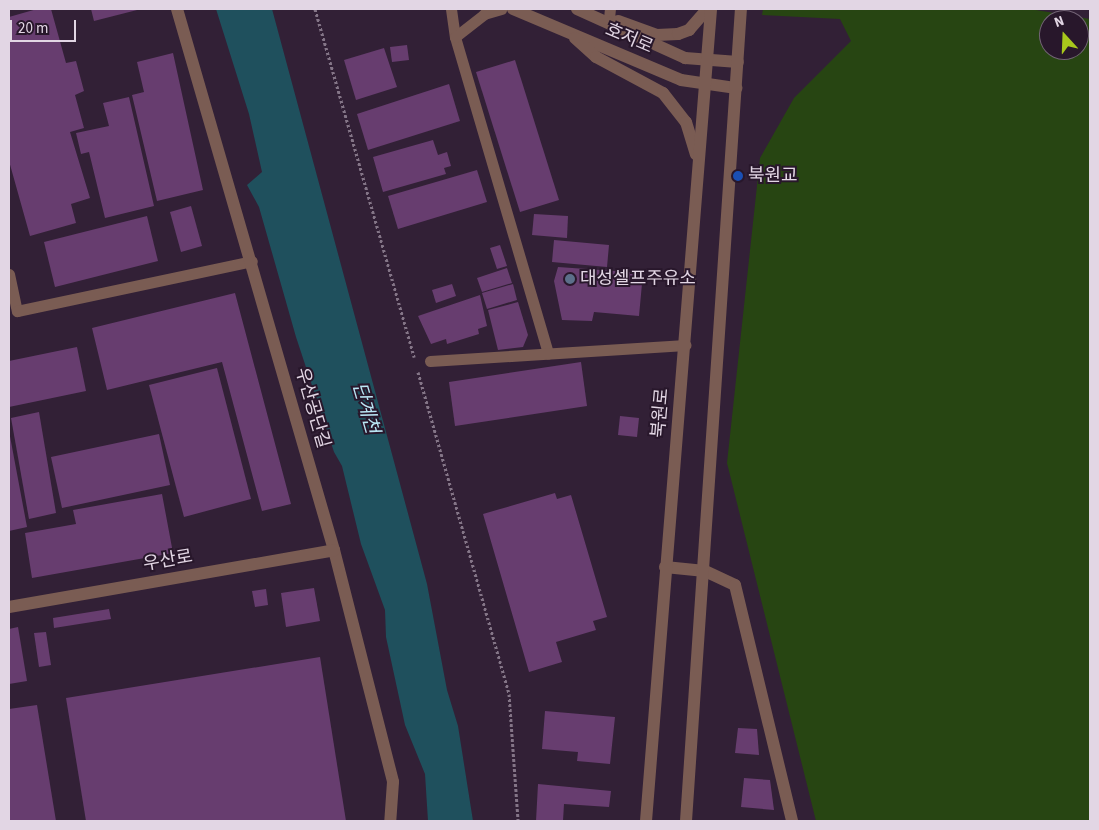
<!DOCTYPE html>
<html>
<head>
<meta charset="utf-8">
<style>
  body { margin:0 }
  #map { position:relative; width:1099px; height:830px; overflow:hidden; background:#322036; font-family:"Source Sans 3","Noto Sans KR",sans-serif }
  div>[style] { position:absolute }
  .green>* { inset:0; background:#274512 }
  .water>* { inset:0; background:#1f505d }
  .building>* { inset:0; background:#673d6f }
  .path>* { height:3px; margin-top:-1.5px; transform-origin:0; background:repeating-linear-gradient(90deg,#847587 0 2.5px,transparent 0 5px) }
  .service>* { height:11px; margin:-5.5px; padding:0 5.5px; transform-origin:5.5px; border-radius:5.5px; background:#7a5c53 }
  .minor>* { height:12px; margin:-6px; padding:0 6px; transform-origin:6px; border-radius:6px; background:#7a5c53 }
  .tertiary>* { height:12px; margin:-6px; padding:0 6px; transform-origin:6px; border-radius:6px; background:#7a5c53 }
  .dots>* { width:14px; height:14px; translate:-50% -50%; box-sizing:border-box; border:2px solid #28172b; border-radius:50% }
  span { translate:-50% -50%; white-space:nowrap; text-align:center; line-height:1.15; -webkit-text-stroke:4px #28172b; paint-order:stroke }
  .street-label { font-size:18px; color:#e2d6e4 }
  .poi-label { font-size:18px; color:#e2d6e4 }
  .left { translate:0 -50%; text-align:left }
  .water-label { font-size:19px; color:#bae6f4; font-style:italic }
  .frame { position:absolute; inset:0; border:10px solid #e2d6e4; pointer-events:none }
  .north { position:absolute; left:1039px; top:10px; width:50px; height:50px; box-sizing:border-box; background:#28172b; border:1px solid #726375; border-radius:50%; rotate:340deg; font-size:14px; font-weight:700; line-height:20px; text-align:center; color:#e2d6e4 }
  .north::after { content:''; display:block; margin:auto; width:18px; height:22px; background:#a8c71c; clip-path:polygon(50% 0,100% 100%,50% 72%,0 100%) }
  .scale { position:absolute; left:10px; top:20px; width:66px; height:22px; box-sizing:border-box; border:2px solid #e2d6e4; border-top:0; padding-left:6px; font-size:15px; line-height:18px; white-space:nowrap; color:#e2d6e4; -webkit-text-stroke:4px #28172b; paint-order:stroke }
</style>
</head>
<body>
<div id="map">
  <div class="green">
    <i style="clip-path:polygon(evenodd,763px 9px,1030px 9px,1090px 19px,1090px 821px,816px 821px,727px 463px,760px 158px,794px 98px,851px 41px,840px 19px,762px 15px,763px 9px,1049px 20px,1079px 20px,1079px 50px,1049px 50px,1049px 20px)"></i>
  </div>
  <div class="water">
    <i style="clip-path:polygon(216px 9px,272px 9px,427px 584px,447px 690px,458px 726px,473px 821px,428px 821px,425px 774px,405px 725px,386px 637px,385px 610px,361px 544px,342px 466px,334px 452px,296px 337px,259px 207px,247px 185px,262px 172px,249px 114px)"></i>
  </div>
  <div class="building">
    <i style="clip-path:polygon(37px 9px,51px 9px,66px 63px,76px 61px,84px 91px,75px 95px,84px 128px,70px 132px,90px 198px,71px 204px,76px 223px,30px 236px,9px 161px,9px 17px)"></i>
    <i style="clip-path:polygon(91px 9px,141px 9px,94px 21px)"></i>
    <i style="clip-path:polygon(407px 45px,409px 60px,392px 62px,390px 47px)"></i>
    <i style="clip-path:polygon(384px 48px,397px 87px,356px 100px,344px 60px)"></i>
    <i style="clip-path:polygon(173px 53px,203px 190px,157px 201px,132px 95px,144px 92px,137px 62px)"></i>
    <i style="clip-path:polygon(515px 60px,559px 200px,520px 212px,476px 72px)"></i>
    <i style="clip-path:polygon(449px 84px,460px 121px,368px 150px,357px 114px)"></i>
    <i style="clip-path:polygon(129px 97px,154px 206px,105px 218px,89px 152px,81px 154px,76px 133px,109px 126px,103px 103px)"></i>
    <i style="clip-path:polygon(433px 140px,438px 155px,447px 152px,451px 166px,444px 168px,446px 174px,383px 192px,373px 157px)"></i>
    <i style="clip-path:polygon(477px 170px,487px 202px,398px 229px,388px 196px)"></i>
    <i style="clip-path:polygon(191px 206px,202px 246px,181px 252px,170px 212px)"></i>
    <i style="clip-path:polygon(534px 214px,568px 216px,567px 238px,532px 235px)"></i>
    <i style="clip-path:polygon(147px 216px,158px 261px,55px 287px,44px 242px)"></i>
    <i style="clip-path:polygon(554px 240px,609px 245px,607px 267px,552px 262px)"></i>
    <i style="clip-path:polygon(500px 245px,507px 266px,497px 269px,490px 248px)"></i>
    <i style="clip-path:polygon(558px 267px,643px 273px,639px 316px,594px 312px,592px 321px,562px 320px,554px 281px)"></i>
    <i style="clip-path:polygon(507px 268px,512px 283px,482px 292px,477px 278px)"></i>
    <i style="clip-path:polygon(452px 284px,456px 296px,436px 303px,432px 290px)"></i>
    <i style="clip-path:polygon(513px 284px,517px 300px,487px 309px,482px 293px)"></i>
    <i style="clip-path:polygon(235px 293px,291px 504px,262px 511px,222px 362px,107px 390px,92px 328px)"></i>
    <i style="clip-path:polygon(480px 295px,487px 326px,478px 329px,479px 334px,447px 344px,446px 339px,431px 344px,418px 316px)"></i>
    <i style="clip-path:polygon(518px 302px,528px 335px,523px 347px,498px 350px,488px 310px)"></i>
    <i style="clip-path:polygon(77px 347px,86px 391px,9px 407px,9px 361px)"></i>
    <i style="clip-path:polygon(581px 362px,587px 406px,455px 426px,449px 382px)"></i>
    <i style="clip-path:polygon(217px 368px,251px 499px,184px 517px,149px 385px)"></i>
    <i style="clip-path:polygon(39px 412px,56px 513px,29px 519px,11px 418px)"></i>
    <i style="clip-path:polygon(620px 416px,639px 418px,637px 437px,618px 435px)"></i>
    <i style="clip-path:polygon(9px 431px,27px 527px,9px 531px)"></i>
    <i style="clip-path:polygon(159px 434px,170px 485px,62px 508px,51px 457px)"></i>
    <i style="clip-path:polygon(555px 493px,557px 499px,571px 495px,607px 617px,593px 621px,596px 630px,556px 642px,562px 662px,529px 672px,483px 514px)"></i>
    <i style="clip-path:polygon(162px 494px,173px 553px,32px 578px,25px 533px,76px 524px,73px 510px)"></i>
    <i style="clip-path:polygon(314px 588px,320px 621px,286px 627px,281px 593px)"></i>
    <i style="clip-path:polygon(266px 589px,268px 605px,255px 607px,252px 591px)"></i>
    <i style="clip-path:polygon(109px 609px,111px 619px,54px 628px,53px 618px)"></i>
    <i style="clip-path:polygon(18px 627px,27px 681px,9px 684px,9px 629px)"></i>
    <i style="clip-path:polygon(46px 632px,51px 665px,39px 667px,34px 633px)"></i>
    <i style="clip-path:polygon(320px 657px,346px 821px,86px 821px,66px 698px)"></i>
    <i style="clip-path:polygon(37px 705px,56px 821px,9px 821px,9px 709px)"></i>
    <i style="clip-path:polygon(545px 711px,615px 717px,610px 764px,577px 761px,578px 752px,542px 749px)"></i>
    <i style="clip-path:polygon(738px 728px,757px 729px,759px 755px,735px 753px)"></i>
    <i style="clip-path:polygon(744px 778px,770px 780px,774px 810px,741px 807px)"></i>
    <i style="clip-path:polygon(538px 784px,611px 791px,609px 807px,564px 804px,563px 821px,536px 821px)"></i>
  </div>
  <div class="path">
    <i style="left:315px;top:9px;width:362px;rotate:74.1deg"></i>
    <i style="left:418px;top:372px;width:335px;rotate:74.2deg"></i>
    <i style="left:509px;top:694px;width:127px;rotate:85.9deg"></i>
  </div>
  <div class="service">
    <i style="left:451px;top:9px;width:28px;rotate:82deg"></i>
    <i style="left:455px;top:37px;width:330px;rotate:73.6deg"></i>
    <i style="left:609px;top:18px;width:9px;rotate:-84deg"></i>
    <i style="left:455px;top:37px;width:37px;rotate:-38deg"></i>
    <i style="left:484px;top:14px;width:18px;rotate:-16deg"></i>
    <i style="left:9px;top:274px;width:38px;rotate:78deg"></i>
    <i style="left:17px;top:311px;width:240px;rotate:-12deg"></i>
    <i style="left:430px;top:361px;width:256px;rotate:-3.6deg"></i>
  </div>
  <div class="minor">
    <i style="left:665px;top:567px;width:40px;rotate:5.7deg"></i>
    <i style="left:705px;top:571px;width:33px;rotate:25deg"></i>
    <i style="left:735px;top:585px;width:243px;rotate:76.4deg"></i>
  </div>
  <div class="tertiary">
    <i style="left:177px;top:9px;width:563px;rotate:73.82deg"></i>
    <i style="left:334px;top:550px;width:239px;rotate:75.7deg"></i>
    <i style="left:393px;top:782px;width:39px;rotate:94deg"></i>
    <i style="left:513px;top:9px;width:182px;rotate:22.9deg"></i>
    <i style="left:681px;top:80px;width:56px;rotate:8.3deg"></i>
    <i style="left:577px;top:9px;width:119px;rotate:24.4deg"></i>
    <i style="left:685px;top:58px;width:53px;rotate:4.3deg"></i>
    <i style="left:618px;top:21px;width:41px;rotate:19.7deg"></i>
    <i style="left:657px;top:35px;width:21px;rotate:-3deg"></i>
    <i style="left:678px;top:34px;width:12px;rotate:-20deg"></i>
    <i style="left:689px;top:30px;width:28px;rotate:-49deg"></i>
    <i style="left:575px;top:38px;width:28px;rotate:42deg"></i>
    <i style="left:596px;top:57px;width:76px;rotate:28.2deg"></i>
    <i style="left:663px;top:93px;width:37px;rotate:52deg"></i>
    <i style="left:686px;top:122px;width:34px;rotate:73deg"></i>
    <i style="left:9px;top:607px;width:330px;rotate:-9.9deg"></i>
    <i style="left:646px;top:821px;width:815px;rotate:-85.42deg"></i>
    <i style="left:686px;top:821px;width:814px;rotate:-86.13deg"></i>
  </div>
  <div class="dots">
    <i style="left:738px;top:176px;background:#1a4fb4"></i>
    <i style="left:570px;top:279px;background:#5c6f8a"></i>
  </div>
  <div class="street-label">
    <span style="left:629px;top:39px;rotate:23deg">호저로</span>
    <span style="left:312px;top:408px;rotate:74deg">우산공단길</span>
    <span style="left:661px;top:413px;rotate:-85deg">북원로</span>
    <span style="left:168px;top:561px;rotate:-10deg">우산로</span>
  </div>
  <div class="poi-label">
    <span class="left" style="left:748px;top:176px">북원교</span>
    <span class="left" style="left:580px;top:279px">대성셀프주유소</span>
  </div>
  <div class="water-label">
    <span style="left:365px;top:408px;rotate:74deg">단계천</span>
  </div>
  <div class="frame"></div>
  <div class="north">N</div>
  <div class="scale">20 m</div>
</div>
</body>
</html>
